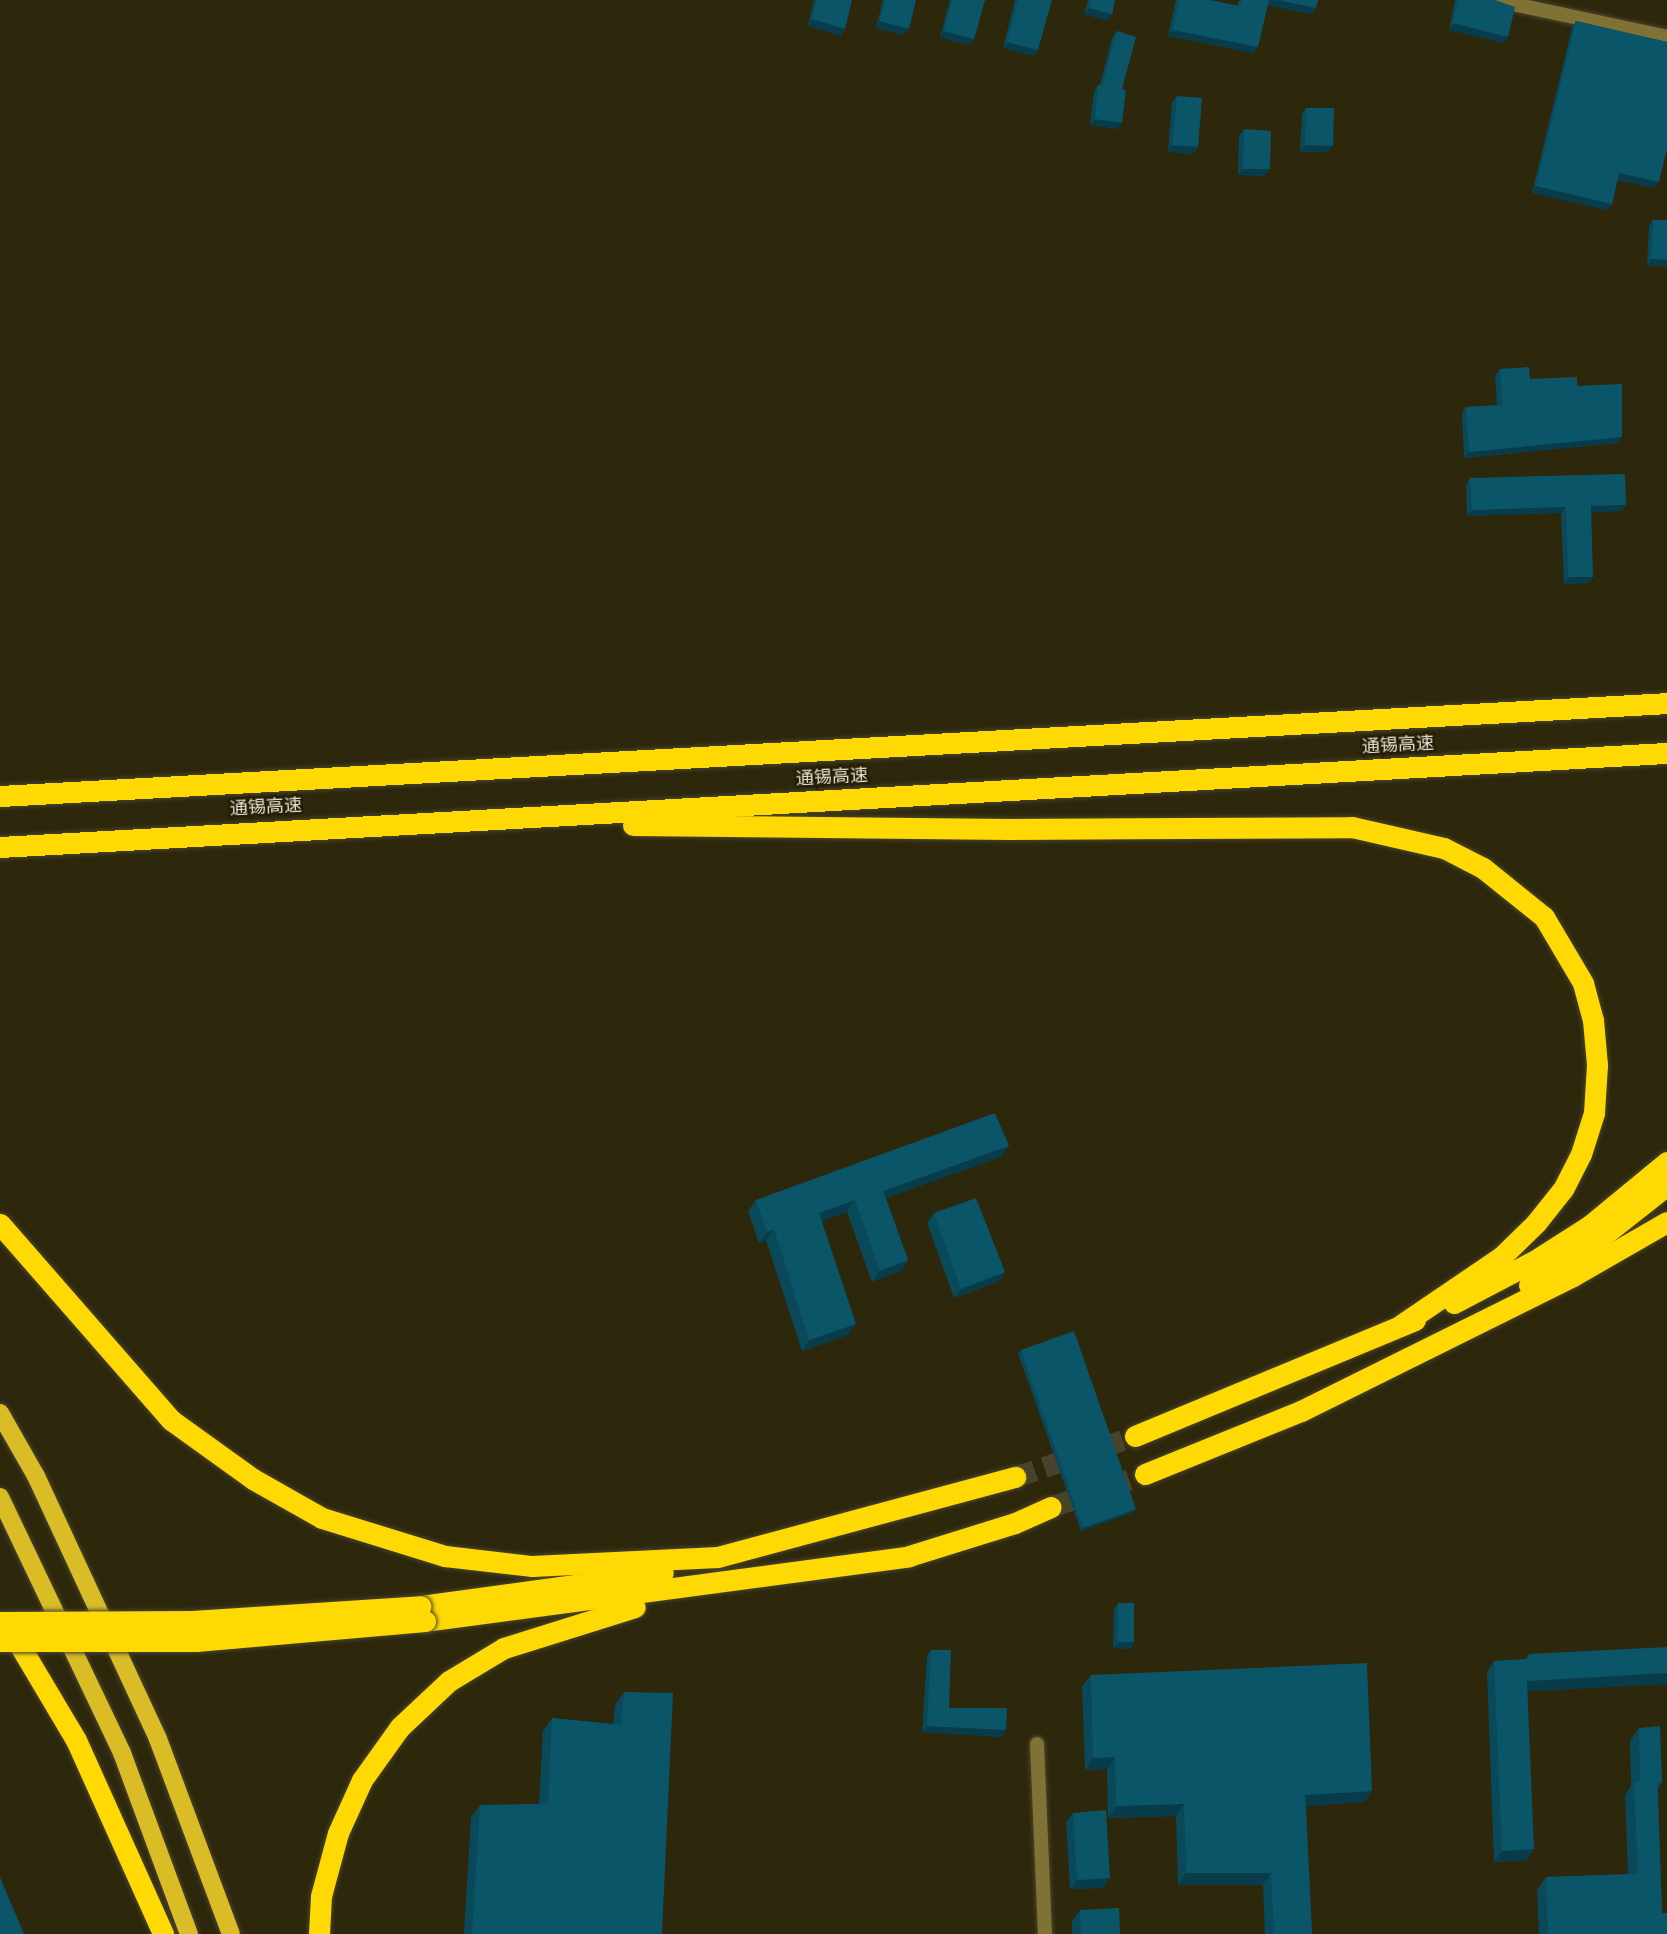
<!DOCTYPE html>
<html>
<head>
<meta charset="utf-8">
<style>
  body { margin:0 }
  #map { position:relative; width:1667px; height:1934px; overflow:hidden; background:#2d270c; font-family:Overpass,"Noto Sans SC",sans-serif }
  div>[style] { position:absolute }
  .highway-tunnel>* { height:21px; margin-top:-10.5px; transform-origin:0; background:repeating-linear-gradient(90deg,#48432a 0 21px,transparent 0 31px) }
  .roads { filter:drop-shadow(0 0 2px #4a452c) drop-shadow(0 0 2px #4a452c) }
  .street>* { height:14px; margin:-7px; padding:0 7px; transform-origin:7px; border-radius:7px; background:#807235 }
  .primary>* { height:18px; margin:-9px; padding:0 9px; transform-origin:9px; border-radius:9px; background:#dabc26 }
  .highway>* { height:21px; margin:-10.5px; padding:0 10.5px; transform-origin:10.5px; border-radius:10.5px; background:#fed903 }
  .bridges { filter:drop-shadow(0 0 2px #4a452c) drop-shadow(0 0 2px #4a452c) }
  .highway-bridge>* { height:21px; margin:-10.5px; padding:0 10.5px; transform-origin:10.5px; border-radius:10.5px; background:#fed903 }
  .wall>* { inset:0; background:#09495a }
  .shaded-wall>* { inset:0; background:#083c4a }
  .building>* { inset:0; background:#0b5569 }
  span { translate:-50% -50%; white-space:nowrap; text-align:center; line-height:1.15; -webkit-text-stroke:5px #231d04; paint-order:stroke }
  .street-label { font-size:18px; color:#e4e1d1 }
</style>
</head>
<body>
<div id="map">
  <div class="highway-tunnel">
    <i style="left:1015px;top:1477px;width:127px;rotate:-18.9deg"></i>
    <i style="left:1051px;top:1507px;width:100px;rotate:-19.3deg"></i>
  </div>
  <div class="roads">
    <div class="street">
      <i style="left:1495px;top:0;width:176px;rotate:12.1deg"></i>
      <i style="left:1037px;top:1744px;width:190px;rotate:87.6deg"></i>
    </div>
    <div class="primary">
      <i style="left:0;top:1413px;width:73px;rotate:60.3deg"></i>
      <i style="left:36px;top:1476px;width:290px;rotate:65.1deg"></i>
      <i style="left:158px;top:1739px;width:208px;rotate:69.5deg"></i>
      <i style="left:0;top:1497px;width:284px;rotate:64.5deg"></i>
      <i style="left:122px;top:1753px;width:193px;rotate:69.7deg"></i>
    </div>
    <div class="highway">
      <i style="left:0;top:796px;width:1670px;rotate:-3.19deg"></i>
      <i style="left:633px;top:825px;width:376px;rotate:0.6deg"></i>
      <i style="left:1009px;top:829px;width:343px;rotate:-0.3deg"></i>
      <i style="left:1352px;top:827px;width:94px;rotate:12.9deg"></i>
      <i style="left:1444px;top:848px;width:44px;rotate:27.1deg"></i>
      <i style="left:1483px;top:868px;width:78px;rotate:38.8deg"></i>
      <i style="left:1544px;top:917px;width:77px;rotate:59.4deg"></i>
      <i style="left:1583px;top:983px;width:38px;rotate:75deg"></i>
      <i style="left:1593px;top:1020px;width:45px;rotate:84.9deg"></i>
      <i style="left:1597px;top:1065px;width:48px;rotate:93.6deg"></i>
      <i style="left:1594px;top:1113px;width:43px;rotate:107.6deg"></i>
      <i style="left:1581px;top:1154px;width:39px;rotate:117deg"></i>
      <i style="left:1563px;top:1189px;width:43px;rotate:128.5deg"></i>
      <i style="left:1536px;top:1223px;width:49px;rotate:135.8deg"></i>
      <i style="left:1501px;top:1257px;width:121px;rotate:145.8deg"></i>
      <i style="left:0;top:847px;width:1670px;rotate:-3.23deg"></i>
      <i style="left:0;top:1224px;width:260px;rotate:48.9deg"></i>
      <i style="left:171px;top:1420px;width:101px;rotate:35.7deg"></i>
      <i style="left:253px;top:1479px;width:79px;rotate:29.5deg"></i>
      <i style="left:322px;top:1518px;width:129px;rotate:17.2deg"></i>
      <i style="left:445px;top:1556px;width:88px;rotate:6.6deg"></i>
      <i style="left:532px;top:1566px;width:186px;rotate:-2.8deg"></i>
      <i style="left:718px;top:1557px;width:308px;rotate:-15.1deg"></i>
      <i style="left:1529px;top:1285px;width:67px;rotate:-32.3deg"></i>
      <i style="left:1586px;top:1249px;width:103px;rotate:-38.3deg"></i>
      <i style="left:1454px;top:1303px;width:90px;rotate:-27.7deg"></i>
      <i style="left:1534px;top:1261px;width:65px;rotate:-32.5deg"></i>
      <i style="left:1589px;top:1226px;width:101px;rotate:-39.4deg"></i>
      <i style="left:1135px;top:1436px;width:303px;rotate:-22.5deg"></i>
      <i style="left:1145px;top:1474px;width:168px;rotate:-22deg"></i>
      <i style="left:1301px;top:1411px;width:304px;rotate:-26.4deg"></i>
      <i style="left:1573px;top:1276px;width:108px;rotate:-29.9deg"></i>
      <i style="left:421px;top:1606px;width:244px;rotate:-7.8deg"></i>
      <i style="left:425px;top:1621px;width:488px;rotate:-7.6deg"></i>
      <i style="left:909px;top:1556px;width:111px;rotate:-17.3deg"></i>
      <i style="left:1015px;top:1523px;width:39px;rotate:-24deg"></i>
      <i style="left:10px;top:1629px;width:129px;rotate:59.3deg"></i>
      <i style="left:76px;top:1740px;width:213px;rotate:65.8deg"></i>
      <i style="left:319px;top:1934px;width:38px;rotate:-87deg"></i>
      <i style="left:321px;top:1896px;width:65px;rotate:-74.9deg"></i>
      <i style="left:338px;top:1833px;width:58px;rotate:-65.6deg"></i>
      <i style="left:362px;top:1780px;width:65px;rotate:-54.4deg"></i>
      <i style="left:400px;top:1727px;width:67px;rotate:-43.2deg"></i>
      <i style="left:449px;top:1681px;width:64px;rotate:-31deg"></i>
      <i style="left:504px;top:1648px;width:137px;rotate:-17.4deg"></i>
    </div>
  </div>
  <div class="bridges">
    <div class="highway-bridge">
      <i style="left:0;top:1622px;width:192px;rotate:-0.3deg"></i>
      <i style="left:192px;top:1621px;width:229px;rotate:-3.7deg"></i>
      <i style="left:0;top:1641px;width:196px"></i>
      <i style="left:196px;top:1641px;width:230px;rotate:-5deg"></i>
    </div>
  </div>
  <div class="wall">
    <i style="clip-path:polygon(814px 0,852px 0,841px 36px,808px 26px)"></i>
    <i style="clip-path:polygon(883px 0,916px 0,904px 35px,876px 28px)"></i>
    <i style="clip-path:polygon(950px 0,985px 0,974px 39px,970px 45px,940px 38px)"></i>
    <i style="clip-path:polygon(1015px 0,1052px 0,1034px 56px,1003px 48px)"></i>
    <i style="clip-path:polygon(1088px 0,1115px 0,1112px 14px,1107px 21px,1084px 14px)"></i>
    <i style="clip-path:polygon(1176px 0,1209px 0,1237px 6px,1239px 0,1318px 0,1316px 8px,1311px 14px,1268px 5px,1253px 53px,1168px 36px)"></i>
    <i style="clip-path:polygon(1455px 0,1495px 0,1504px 43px,1449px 30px)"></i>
    <i style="clip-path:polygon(1576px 21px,1667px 42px,1667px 153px,1666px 152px,1659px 182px,1654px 188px,1617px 180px,1612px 204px,1607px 210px,1532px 193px,1572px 28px)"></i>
    <i style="clip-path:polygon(1117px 31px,1122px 89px,1117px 129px,1090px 125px,1094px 92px,1098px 85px,1100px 85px,1112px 38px)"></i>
    <i style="clip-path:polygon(1177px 96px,1193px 154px,1168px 152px,1172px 102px)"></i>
    <i style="clip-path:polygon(1306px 108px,1328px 152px,1300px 152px,1302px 114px)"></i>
    <i style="clip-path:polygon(1244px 129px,1265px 176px,1238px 175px,1239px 136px)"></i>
    <i style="clip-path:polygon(1653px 220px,1667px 266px,1647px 266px,1649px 226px)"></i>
    <i style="clip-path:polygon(1500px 369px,1530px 379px,1577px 386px,1617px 443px,1464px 458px,1462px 413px,1466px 407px,1497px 405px,1495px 376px)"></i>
    <i style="clip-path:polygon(1470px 478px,1621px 511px,1591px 512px,1588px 583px,1564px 584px,1561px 513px,1467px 516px,1466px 485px)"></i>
    <i style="clip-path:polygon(1001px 1157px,886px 1198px,908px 1260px,901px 1271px,872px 1282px,847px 1212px,821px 1221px,848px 1335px,802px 1351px,766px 1240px,759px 1243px,748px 1211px,756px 1200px)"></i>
    <i style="clip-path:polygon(934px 1213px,1005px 1272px,998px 1282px,954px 1298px,927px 1223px)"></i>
    <i style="clip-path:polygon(1021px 1350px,1134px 1512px,1081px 1531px,1018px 1353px)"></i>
    <i style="clip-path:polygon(1118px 1603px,1134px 1642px,1130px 1649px,1113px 1648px,1114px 1610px)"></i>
    <i style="clip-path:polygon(931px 1650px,949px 1708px,1002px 1737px,922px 1732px,927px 1656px)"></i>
    <i style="clip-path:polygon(1529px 1654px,1667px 1684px,1527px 1691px,1527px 1860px,1494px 1862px,1487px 1672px,1494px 1661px,1525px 1659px)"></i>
    <i style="clip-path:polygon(1091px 1675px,1372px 1791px,1364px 1802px,1306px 1806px,1312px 1934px,1265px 1934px,1263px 1885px,1178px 1885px,1176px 1816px,1108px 1818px,1107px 1769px,1085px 1770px,1082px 1686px)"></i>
    <i style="clip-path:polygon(624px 1692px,662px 1934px,464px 1934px,471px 1817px,480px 1805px,539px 1804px,543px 1731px,552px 1718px,613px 1724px,615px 1705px)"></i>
    <i style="clip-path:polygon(1639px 1728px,1662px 1782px,1658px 1789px,1662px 1913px,1667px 1934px,1539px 1934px,1537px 1890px,1546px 1877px,1628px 1874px,1625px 1795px,1631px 1786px,1630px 1741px)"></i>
    <i style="clip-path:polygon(1073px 1813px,1110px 1878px,1103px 1888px,1070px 1889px,1066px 1822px)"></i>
    <i style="clip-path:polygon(1080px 1910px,1120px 1934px,1072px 1934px,1072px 1921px)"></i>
  </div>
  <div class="shaded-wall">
    <i style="clip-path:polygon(1268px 0,1278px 0,1316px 8px,1311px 14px,1265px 5px)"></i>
    <i style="clip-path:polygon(1089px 8px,1112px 14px,1107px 21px,1084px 14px)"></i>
    <i style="clip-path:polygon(812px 19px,845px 29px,841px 36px,808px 26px)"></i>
    <i style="clip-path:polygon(880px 21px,909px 29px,904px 35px,876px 28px)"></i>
    <i style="clip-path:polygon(1453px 23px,1508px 37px,1504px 43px,1449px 30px)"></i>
    <i style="clip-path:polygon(1173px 30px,1258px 47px,1253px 53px,1168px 36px)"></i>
    <i style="clip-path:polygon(944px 31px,974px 39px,970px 45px,940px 38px)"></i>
    <i style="clip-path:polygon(1007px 42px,1038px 50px,1034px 56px,1003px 48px)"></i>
    <i style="clip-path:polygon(1095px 119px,1122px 123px,1117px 129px,1090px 125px)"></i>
    <i style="clip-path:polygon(1172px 145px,1198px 147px,1193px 154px,1168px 152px)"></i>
    <i style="clip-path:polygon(1305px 145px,1333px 146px,1328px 152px,1300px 152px)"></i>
    <i style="clip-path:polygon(1243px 169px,1270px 169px,1265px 176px,1238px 175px)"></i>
    <i style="clip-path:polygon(1619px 173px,1659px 182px,1654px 188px,1614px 179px)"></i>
    <i style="clip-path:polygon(1536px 186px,1612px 204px,1607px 210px,1532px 193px)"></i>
    <i style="clip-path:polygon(1651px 259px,1667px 260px,1667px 266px,1647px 266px)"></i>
    <i style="clip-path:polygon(1622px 437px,1617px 443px,1464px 458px,1469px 452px)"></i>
    <i style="clip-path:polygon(1626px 505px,1621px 511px,1586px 513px,1591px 506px)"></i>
    <i style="clip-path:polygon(1566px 507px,1561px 513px,1467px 516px,1472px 510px)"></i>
    <i style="clip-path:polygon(1568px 577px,1593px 577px,1588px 583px,1564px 584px)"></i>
    <i style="clip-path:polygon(1009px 1146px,1001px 1157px,875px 1202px,883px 1191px)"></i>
    <i style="clip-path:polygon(855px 1200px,847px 1212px,811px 1225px,819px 1213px)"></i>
    <i style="clip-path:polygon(774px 1229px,766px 1240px,759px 1243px,767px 1232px)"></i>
    <i style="clip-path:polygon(908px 1260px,901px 1271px,872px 1282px,880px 1271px)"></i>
    <i style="clip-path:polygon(1005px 1272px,998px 1282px,954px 1298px,961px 1289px)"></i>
    <i style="clip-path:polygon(856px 1324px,848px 1335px,802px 1351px,809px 1340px)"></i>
    <i style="clip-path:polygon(1136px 1509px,1134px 1512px,1081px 1531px,1083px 1528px)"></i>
    <i style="clip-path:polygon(1118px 1642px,1134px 1642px,1130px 1649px,1113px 1648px)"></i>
    <i style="clip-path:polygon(1667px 1673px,1667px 1684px,1519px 1692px,1527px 1681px)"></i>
    <i style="clip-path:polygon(927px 1726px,1006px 1730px,1002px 1737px,922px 1732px)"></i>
    <i style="clip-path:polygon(1115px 1757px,1107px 1769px,1085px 1770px,1093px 1758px)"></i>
    <i style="clip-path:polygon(1372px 1791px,1364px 1802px,1297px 1806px,1305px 1795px)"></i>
    <i style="clip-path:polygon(1184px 1804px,1176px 1816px,1108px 1818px,1116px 1806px)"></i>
    <i style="clip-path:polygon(1534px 1849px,1527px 1860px,1494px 1862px,1502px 1851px)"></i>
    <i style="clip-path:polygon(1186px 1873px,1271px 1873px,1263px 1885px,1178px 1885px)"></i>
    <i style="clip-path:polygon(1110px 1878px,1103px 1888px,1070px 1889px,1077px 1880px)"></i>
  </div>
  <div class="building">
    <i style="clip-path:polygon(817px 0,852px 0,845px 29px,812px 19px)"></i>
    <i style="clip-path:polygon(885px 0,916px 0,909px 29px,880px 21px)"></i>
    <i style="clip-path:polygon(952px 0,985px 0,974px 39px,944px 31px)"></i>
    <i style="clip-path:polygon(1018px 0,1052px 0,1038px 50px,1007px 42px)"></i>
    <i style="clip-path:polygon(1091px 0,1115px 0,1112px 14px,1089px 8px)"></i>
    <i style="clip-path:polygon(1179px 0,1209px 0,1240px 6px,1242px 0,1269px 0,1258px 47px,1173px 30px)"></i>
    <i style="clip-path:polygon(1278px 0,1318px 0,1316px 8px)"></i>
    <i style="clip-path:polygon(1458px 0,1495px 0,1515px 7px,1508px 37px,1453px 23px)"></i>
    <i style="clip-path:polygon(1576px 21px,1667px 42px,1667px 147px,1659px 182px,1619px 173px,1612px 204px,1536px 186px)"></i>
    <i style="clip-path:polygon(1117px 31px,1136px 37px,1122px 89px,1126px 90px,1122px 123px,1095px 119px,1098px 85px,1102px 86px)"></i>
    <i style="clip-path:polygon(1177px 96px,1202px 98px,1198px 147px,1172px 145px)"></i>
    <i style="clip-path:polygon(1306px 108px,1334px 108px,1333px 146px,1305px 145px)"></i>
    <i style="clip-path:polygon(1244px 129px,1271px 131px,1270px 169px,1243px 169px)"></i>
    <i style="clip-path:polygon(1653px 220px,1667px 220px,1667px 260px,1651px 259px)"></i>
    <i style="clip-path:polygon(1529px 367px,1530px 379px,1577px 377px,1577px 386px,1622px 384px,1622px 437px,1469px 452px,1466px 407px,1502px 405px,1500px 369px)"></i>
    <i style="clip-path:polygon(1625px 474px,1626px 505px,1591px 506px,1593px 577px,1568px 577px,1566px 507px,1472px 510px,1470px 478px)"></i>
    <i style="clip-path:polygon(995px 1113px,1009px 1146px,883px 1191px,908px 1260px,880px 1271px,855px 1200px,819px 1213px,856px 1324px,809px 1340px,774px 1229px,767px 1232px,756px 1200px)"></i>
    <i style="clip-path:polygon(976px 1198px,1005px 1272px,961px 1289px,934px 1213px)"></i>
    <i style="clip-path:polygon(1074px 1331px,1136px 1509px,1083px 1528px,1021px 1350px)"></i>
    <i style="clip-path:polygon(1118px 1603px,1134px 1603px,1134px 1642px,1118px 1642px)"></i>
    <i style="clip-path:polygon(1667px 1647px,1667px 1673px,1527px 1681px,1534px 1849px,1502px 1851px,1494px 1661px,1529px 1659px,1529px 1654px)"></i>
    <i style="clip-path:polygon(931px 1650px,951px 1650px,949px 1708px,1007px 1708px,1006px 1730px,927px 1726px)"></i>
    <i style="clip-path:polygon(1367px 1663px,1372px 1791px,1305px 1795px,1312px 1934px,1274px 1934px,1271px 1873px,1186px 1873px,1184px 1804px,1116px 1806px,1115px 1757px,1093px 1758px,1091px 1675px)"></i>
    <i style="clip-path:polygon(624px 1692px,673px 1693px,662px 1934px,472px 1934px,480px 1805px,548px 1804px,552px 1718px,621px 1725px)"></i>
    <i style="clip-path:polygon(1660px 1726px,1662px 1782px,1657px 1782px,1662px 1913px,1667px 1913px,1667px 1934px,1548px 1934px,1546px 1877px,1638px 1874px,1634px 1782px,1640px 1781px,1639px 1728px)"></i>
    <i style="clip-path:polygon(1106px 1810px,1110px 1878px,1077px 1880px,1073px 1813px)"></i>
    <i style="clip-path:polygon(0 1877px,24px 1934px,0 1934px)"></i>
    <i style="clip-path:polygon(1119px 1908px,1120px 1934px,1081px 1934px,1080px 1910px)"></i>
  </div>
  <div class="street-label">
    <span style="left:1398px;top:747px;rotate:-3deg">通锡高速</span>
    <span style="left:832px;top:779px;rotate:-3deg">通锡高速</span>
    <span style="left:266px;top:809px;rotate:-3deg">通锡高速</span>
  </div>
</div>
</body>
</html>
